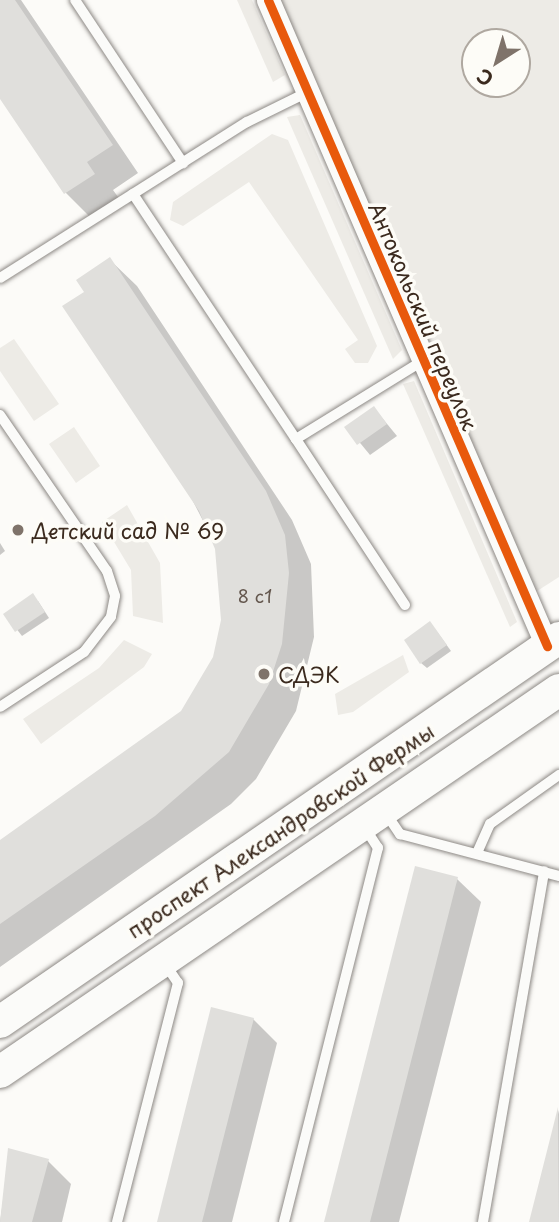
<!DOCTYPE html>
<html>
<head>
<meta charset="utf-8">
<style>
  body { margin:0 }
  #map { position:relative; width:559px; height:1222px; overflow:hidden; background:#fcfbf8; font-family:"Playpen Sans",sans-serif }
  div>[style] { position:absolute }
  .green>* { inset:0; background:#edebe6 }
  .shadow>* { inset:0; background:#0003 }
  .building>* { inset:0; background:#e0dfdc }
  .roads { filter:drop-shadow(0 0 2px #8d8985) drop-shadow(0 0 2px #8d8985) }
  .lane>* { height:10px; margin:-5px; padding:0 5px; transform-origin:5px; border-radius:5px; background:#fbfbf9 }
  .street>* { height:23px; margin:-11.5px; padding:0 11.5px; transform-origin:11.5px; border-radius:11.5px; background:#fbfbf9 }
  .secondary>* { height:32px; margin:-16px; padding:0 16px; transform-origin:16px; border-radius:16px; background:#fbfbf9 }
  .cycleway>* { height:9px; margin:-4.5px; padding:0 4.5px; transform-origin:4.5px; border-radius:4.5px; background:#e8590c }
  .dots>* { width:19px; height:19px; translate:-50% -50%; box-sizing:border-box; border:4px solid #fdfcf7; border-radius:50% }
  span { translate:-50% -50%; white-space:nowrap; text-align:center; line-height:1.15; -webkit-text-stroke:7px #fdfcf7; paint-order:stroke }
  .number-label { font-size:18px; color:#64574e }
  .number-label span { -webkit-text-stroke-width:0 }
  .street-label { font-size:21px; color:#3b2a1e }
  .poi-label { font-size:21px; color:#3b2a1e }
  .left { translate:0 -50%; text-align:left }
  .north { position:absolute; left:461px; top:28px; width:70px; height:70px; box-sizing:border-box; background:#fdfcf7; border:2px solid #afa8a0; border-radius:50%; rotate:217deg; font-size:19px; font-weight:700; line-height:28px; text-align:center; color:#3b2a1e }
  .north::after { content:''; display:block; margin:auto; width:24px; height:32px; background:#7f736a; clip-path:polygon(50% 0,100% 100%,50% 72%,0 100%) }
</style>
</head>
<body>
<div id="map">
  <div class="green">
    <i style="clip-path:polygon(237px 0,252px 0,285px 75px,273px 82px)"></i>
    <i style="clip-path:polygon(evenodd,278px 0,559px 0,559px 577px,534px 593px,278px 0,475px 42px,517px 42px,517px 84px,475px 84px,475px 42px)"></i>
    <i style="clip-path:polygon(300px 115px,402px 350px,393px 359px,287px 117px)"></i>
    <i style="clip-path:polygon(272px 134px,288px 140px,377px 346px,368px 363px,355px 363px,345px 349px,358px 340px,249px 182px,183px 226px,170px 220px,173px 202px)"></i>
    <i style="clip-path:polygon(14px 339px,59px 404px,34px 421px,0 371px,0 348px)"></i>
    <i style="clip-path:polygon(414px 381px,517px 622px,510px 627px,403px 384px)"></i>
    <i style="clip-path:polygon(74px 427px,100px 466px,76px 483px,49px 444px)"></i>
    <i style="clip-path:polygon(127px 505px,160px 563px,163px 623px,133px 616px,131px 570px,102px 522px)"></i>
    <i style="clip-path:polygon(124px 640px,152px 654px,144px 667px,41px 744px,23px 719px,99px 668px)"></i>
    <i style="clip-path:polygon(403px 655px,409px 672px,353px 712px,338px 715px,335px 694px)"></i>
  </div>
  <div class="shadow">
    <i style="clip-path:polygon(0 0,21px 0,138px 173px,113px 190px,121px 201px,93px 220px,66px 193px,0 96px)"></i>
    <i style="clip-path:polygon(110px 260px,137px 286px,292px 520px,311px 564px,314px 637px,296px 711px,256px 779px,231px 804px,0 967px,0 842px,182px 713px,214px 658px,223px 620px,217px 548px,86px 293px)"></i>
    <i style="clip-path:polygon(374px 408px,397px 436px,370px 455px,347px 427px)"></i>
    <i style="clip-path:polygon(0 543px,5px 551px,0 555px)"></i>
    <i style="clip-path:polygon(38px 601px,49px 618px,22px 636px,5px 614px)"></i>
    <i style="clip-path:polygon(435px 629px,451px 651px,427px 668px,421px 663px)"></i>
    <i style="clip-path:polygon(457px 879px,481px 902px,399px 1222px,326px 1222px)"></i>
    <i style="clip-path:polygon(253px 1019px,277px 1043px,232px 1222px,159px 1222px)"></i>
    <i style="clip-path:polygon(559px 1110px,559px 1222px,531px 1222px)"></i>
    <i style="clip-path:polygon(10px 1151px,48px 1161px,71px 1184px,62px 1222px,0 1222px)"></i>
  </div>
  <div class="building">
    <i style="clip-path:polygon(0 0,15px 0,113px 145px,87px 162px,95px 174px,64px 194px,0 99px)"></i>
    <i style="clip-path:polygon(110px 257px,266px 491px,285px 535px,289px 573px,282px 644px,269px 684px,229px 752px,155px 816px,0 924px,0 840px,181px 711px,213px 657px,221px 620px,215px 549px,199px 511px,62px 306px,84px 292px,76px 280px)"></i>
    <i style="clip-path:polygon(374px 406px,387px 424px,357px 445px,344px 427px)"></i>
    <i style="clip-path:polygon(33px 593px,45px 612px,15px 632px,3px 614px)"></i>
    <i style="clip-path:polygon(430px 621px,447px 645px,420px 664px,404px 640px)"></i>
    <i style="clip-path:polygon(415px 866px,458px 877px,370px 1222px,324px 1222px)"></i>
    <i style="clip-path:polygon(211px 1007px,254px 1018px,202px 1222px,157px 1222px)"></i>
    <i style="clip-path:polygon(558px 1107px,559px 1222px,529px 1222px,551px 1135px)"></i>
    <i style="clip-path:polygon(8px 1148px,49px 1159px,32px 1222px,0 1222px)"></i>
  </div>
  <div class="roads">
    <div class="lane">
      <i style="left:75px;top:0;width:196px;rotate:56.5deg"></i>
      <i style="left:133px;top:194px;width:294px;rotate:56.4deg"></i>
      <i style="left:0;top:278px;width:292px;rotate:-32.3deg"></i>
      <i style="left:247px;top:122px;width:68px;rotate:-26.2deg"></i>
      <i style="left:0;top:415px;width:189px;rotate:55.6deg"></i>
      <i style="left:107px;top:571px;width:26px;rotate:72deg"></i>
      <i style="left:115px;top:596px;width:21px;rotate:101deg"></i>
      <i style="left:111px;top:617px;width:44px;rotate:127.6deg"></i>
      <i style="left:84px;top:652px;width:100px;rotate:146.8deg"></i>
      <i style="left:405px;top:605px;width:199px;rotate:-123.3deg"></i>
      <i style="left:296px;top:439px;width:150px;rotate:-31.7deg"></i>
      <i style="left:385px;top:812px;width:27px;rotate:56deg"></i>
      <i style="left:400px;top:834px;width:164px;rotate:14.8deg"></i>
      <i style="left:477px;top:853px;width:32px;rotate:-66deg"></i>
      <i style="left:490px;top:824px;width:85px;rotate:-35.4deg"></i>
      <i style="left:117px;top:1222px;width:247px;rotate:-75.7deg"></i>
      <i style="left:178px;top:983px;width:23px;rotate:-124deg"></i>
      <i style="left:284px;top:1222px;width:386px;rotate:-75.9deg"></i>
      <i style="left:378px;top:848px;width:24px;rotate:-123deg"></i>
      <i style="left:483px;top:1222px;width:356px;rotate:-80.1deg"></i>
    </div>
    <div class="street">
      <i style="left:268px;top:0;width:704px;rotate:66.64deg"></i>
    </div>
    <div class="secondary">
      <i style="left:0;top:1022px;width:678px;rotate:-34.49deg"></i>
      <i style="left:0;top:1072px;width:677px;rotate:-34.35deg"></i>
    </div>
  </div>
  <div class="cycleway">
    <i style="left:268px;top:0;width:704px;rotate:66.64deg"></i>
  </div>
  <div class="dots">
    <i style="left:18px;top:530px;background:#7f736a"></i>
    <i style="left:264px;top:674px;background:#7f736a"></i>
  </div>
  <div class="number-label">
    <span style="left:255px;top:596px">8 с1</span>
  </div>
  <div class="street-label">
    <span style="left:424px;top:316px;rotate:67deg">Антокольский переулок</span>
    <span style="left:280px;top:830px;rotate:-34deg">проспект Александровской Фермы</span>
  </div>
  <div class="poi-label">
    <span class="left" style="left:32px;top:530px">Детский сад № 69</span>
    <span class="left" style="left:278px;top:674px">СДЭК</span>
  </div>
  <div class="north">С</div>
</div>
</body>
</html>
